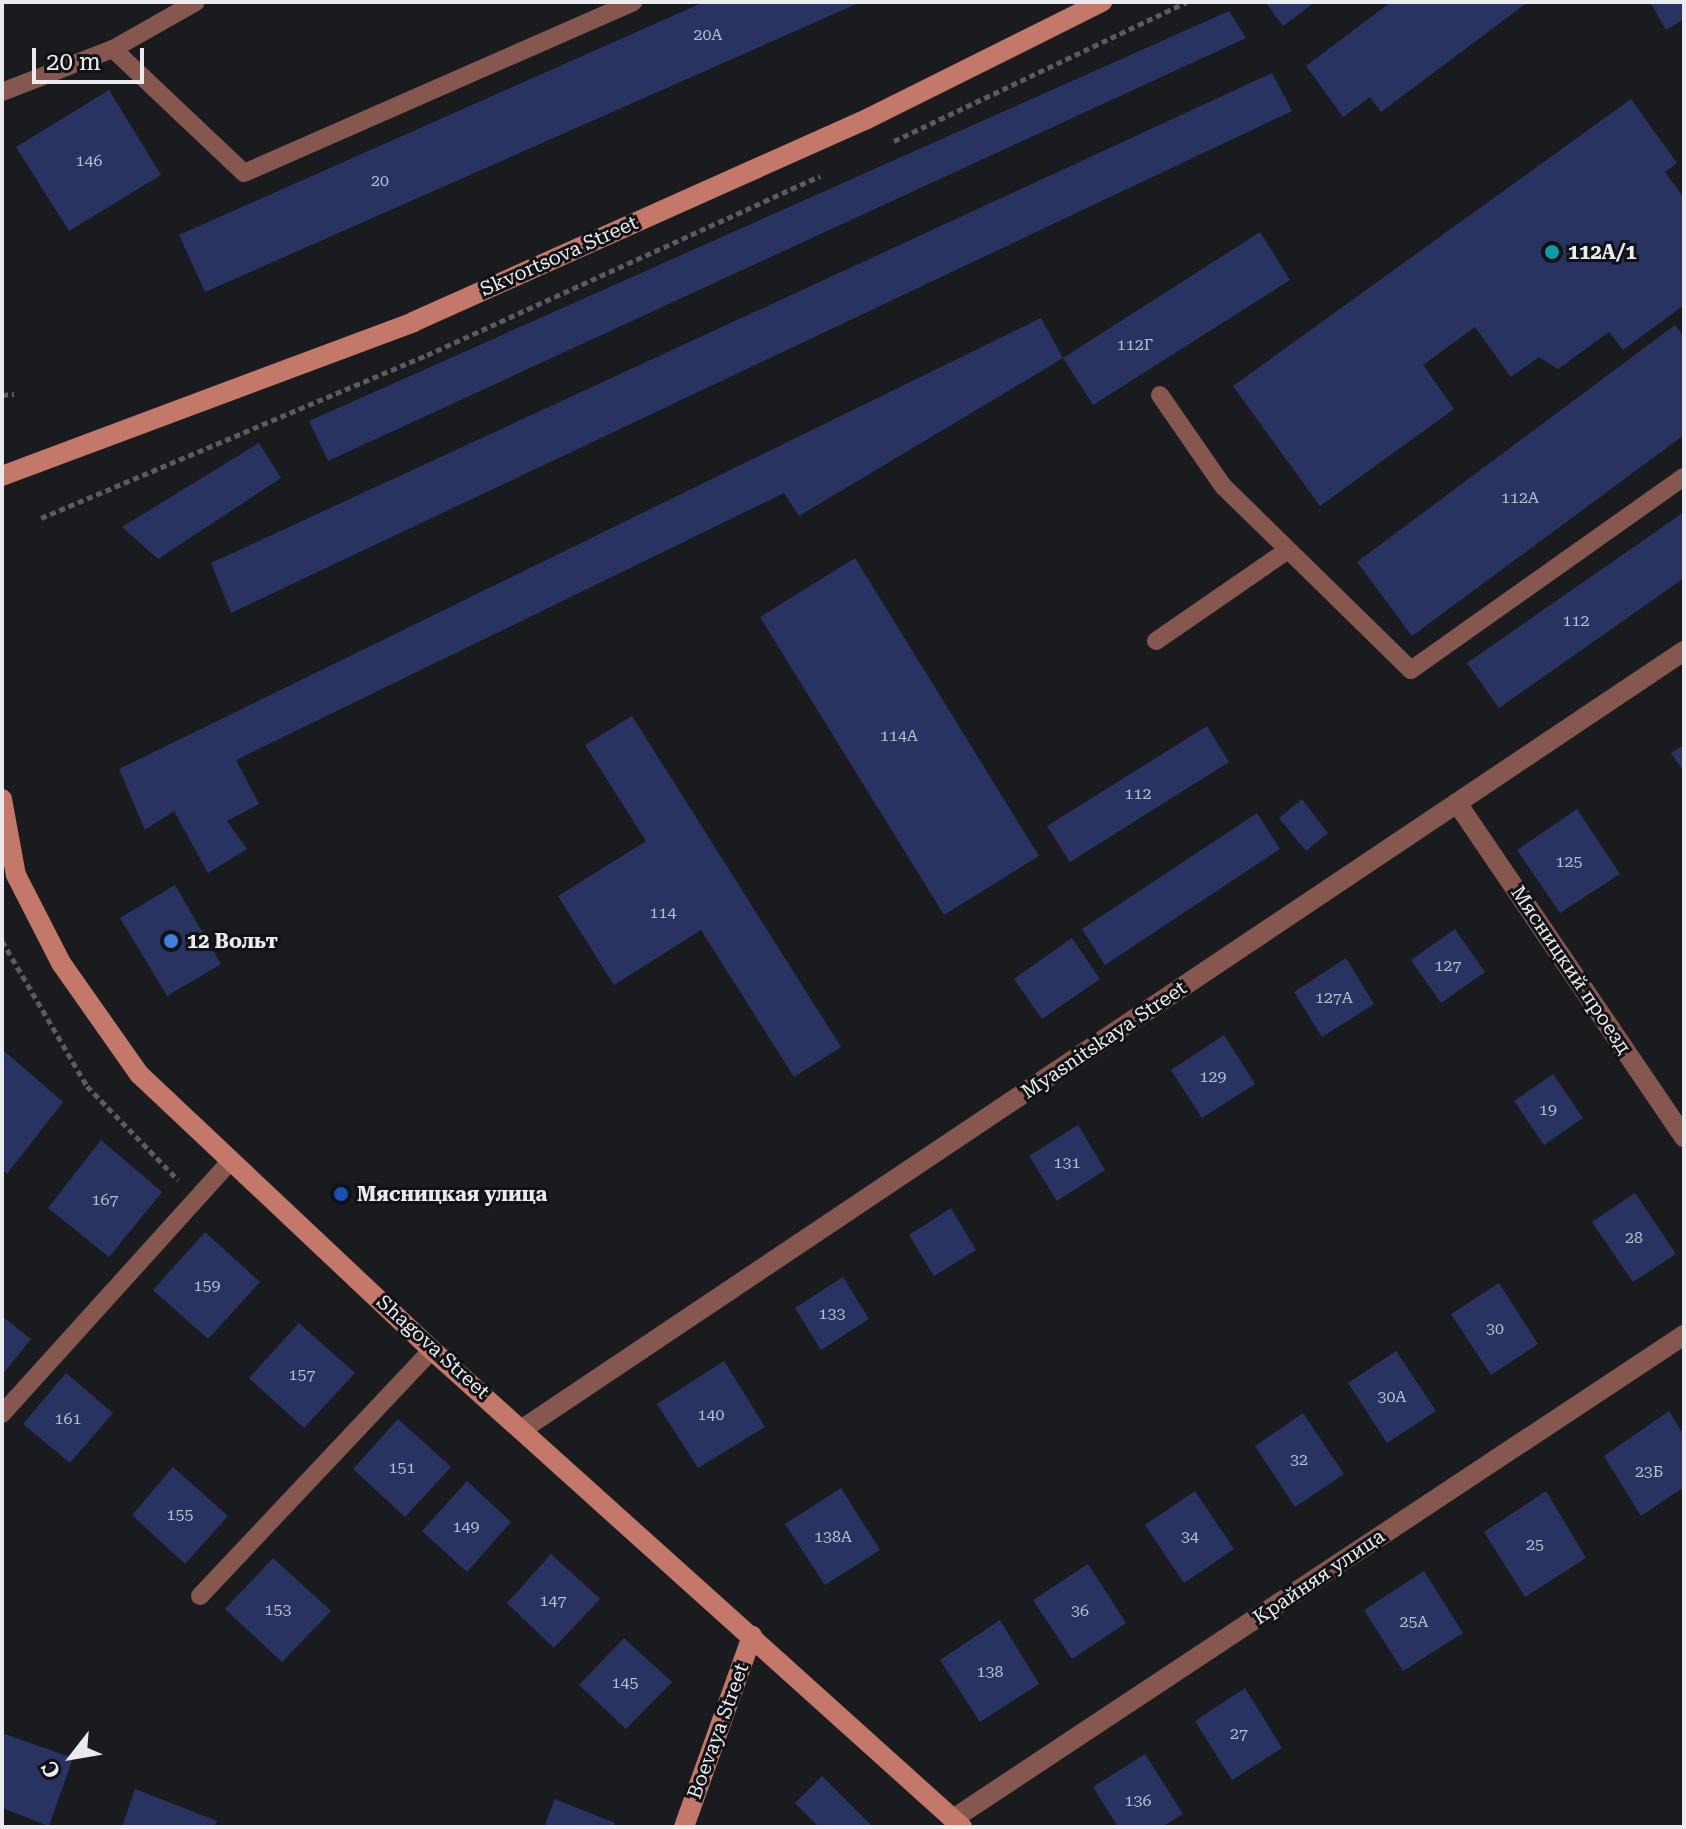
<!DOCTYPE html>
<html>
<head>
<meta charset="utf-8">
<style>
  body { margin:0 }
  #map { position:relative; width:1686px; height:1829px; overflow:hidden; background:#1a1b1f; font-family:"Roboto Serif",serif }
  div>[style] { position:absolute }
  .building>* { inset:0; background:#283362 }
  .path>* { height:5px; margin-top:-2.5px; transform-origin:0; background:repeating-linear-gradient(90deg,#5b5c60 0 6px,transparent 0 10px) }
  .lane>* { height:18px; margin:-9px; padding:0 9px; transform-origin:9px; border-radius:9px; background:#86574e }
  .street>* { height:20px; margin:-10px; padding:0 10px; transform-origin:10px; border-radius:10px; background:#86574e }
  .secondary>* { height:20px; margin:-10px; padding:0 10px; transform-origin:10px; border-radius:10px; background:#c3786a }
  .dots>* { width:22px; height:22px; translate:-50% -50%; box-sizing:border-box; border:4px solid #111215; border-radius:50% }
  span { translate:-50% -50%; white-space:nowrap; text-align:center; line-height:1.15; -webkit-text-stroke:6px #111215; paint-order:stroke }
  .number-label { font-size:16px; color:#babdcb }
  .number-label span { -webkit-text-stroke-width:0 }
  .poi-label { font-size:20px; color:#eaebee; font-weight:700 }
  .left { translate:0 -50%; text-align:left }
  .street-label { font-size:20px; color:#eaebee }
  .frame { position:absolute; inset:0; border:4px solid #eaebee; pointer-events:none }
  .north { position:absolute; left:32px; top:1717px; width:80px; height:80px; -webkit-text-stroke:6px #111215; paint-order:stroke; rotate:239deg; font-size:22px; font-weight:700; line-height:32px; text-align:center; color:#eaebee }
  .north::after { content:''; display:block; margin:auto; width:28px; height:36px; background:#eaebee; clip-path:polygon(50% 0,100% 100%,50% 72%,0 100%) }
  .scale { position:absolute; left:32px; top:48px; width:112px; height:36px; box-sizing:border-box; border:4px solid #eaebee; border-top:0; padding-left:10px; font-size:24px; line-height:28px; white-space:nowrap; color:#eaebee; -webkit-text-stroke:6px #111215; paint-order:stroke }
</style>
</head>
<body>
<div id="map">
  <div class="building">
    <i style="clip-path:polygon(704px 2px,861px 2px,205px 292px,179px 235px)"></i>
    <i style="clip-path:polygon(1265px 2px,1315px 2px,1283px 26px)"></i>
    <i style="clip-path:polygon(1391px 2px,1528px 2px,1381px 112px,1370px 97px,1343px 117px,1306px 66px)"></i>
    <i style="clip-path:polygon(1650px 2px,1684px 2px,1684px 19px,1666px 30px)"></i>
    <i style="clip-path:polygon(1229px 11px,1246px 38px,328px 461px,309px 421px)"></i>
    <i style="clip-path:polygon(1272px 73px,1292px 111px,231px 613px,211px 563px)"></i>
    <i style="clip-path:polygon(109px 90px,161px 175px,69px 231px,16px 147px)"></i>
    <i style="clip-path:polygon(1631px 99px,1677px 163px,1665px 172px,1684px 198px,1684px 305px,1623px 350px,1609px 332px,1558px 369px,1539px 357px,1511px 377px,1475px 327px,1423px 365px,1454px 409px,1320px 506px,1233px 386px)"></i>
    <i style="clip-path:polygon(1260px 232px,1290px 280px,1093px 405px,1063px 358px)"></i>
    <i style="clip-path:polygon(1041px 318px,1063px 358px,799px 516px,784px 493px,236px 760px,259px 804px,227px 821px,247px 849px,208px 873px,174px 811px,145px 830px,119px 769px)"></i>
    <i style="clip-path:polygon(1675px 325px,1684px 337px,1684px 435px,1412px 636px,1357px 562px)"></i>
    <i style="clip-path:polygon(259px 443px,281px 478px,158px 559px,122px 527px)"></i>
    <i style="clip-path:polygon(1684px 512px,1684px 578px,1499px 708px,1467px 663px)"></i>
    <i style="clip-path:polygon(855px 558px,1039px 856px,944px 915px,760px 617px)"></i>
    <i style="clip-path:polygon(632px 716px,841px 1047px,794px 1077px,701px 930px,614px 985px,558px 896px,646px 841px,585px 745px)"></i>
    <i style="clip-path:polygon(1207px 726px,1229px 762px,1070px 862px,1047px 826px)"></i>
    <i style="clip-path:polygon(1684px 745px,1684px 772px,1671px 753px)"></i>
    <i style="clip-path:polygon(1302px 799px,1328px 833px,1306px 851px,1279px 818px)"></i>
    <i style="clip-path:polygon(1577px 809px,1620px 874px,1560px 913px,1517px 850px)"></i>
    <i style="clip-path:polygon(1257px 813px,1280px 849px,1105px 965px,1082px 929px)"></i>
    <i style="clip-path:polygon(175px 885px,221px 964px,167px 996px,120px 918px)"></i>
    <i style="clip-path:polygon(1455px 929px,1485px 972px,1441px 1003px,1411px 960px)"></i>
    <i style="clip-path:polygon(1072px 938px,1100px 979px,1042px 1019px,1014px 979px)"></i>
    <i style="clip-path:polygon(1346px 958px,1374px 1004px,1322px 1037px,1294px 992px)"></i>
    <i style="clip-path:polygon(1224px 1035px,1255px 1084px,1202px 1118px,1171px 1070px)"></i>
    <i style="clip-path:polygon(2px 1049px,63px 1102px,7px 1174px,2px 1170px)"></i>
    <i style="clip-path:polygon(1553px 1074px,1583px 1118px,1544px 1145px,1514px 1101px)"></i>
    <i style="clip-path:polygon(1078px 1125px,1105px 1170px,1057px 1201px,1029px 1156px)"></i>
    <i style="clip-path:polygon(101px 1140px,162px 1192px,109px 1257px,48px 1208px)"></i>
    <i style="clip-path:polygon(1635px 1193px,1676px 1254px,1633px 1282px,1592px 1222px)"></i>
    <i style="clip-path:polygon(951px 1208px,976px 1250px,934px 1276px,909px 1235px)"></i>
    <i style="clip-path:polygon(205px 1232px,260px 1282px,208px 1339px,153px 1290px)"></i>
    <i style="clip-path:polygon(843px 1277px,869px 1319px,821px 1350px,795px 1308px)"></i>
    <i style="clip-path:polygon(1499px 1283px,1538px 1344px,1491px 1375px,1451px 1314px)"></i>
    <i style="clip-path:polygon(2px 1316px,31px 1339px,2px 1375px)"></i>
    <i style="clip-path:polygon(299px 1323px,355px 1373px,304px 1428px,249px 1378px)"></i>
    <i style="clip-path:polygon(1396px 1351px,1436px 1411px,1387px 1443px,1348px 1383px)"></i>
    <i style="clip-path:polygon(724px 1361px,765px 1427px,698px 1468px,657px 1404px)"></i>
    <i style="clip-path:polygon(66px 1373px,113px 1413px,70px 1463px,23px 1424px)"></i>
    <i style="clip-path:polygon(1669px 1411px,1684px 1436px,1684px 1487px,1641px 1516px,1604px 1456px)"></i>
    <i style="clip-path:polygon(1303px 1413px,1344px 1474px,1295px 1507px,1255px 1446px)"></i>
    <i style="clip-path:polygon(398px 1419px,451px 1467px,405px 1517px,353px 1469px)"></i>
    <i style="clip-path:polygon(173px 1467px,228px 1516px,185px 1564px,132px 1515px)"></i>
    <i style="clip-path:polygon(467px 1481px,511px 1522px,467px 1572px,422px 1531px)"></i>
    <i style="clip-path:polygon(841px 1488px,880px 1550px,825px 1585px,785px 1524px)"></i>
    <i style="clip-path:polygon(1195px 1491px,1234px 1549px,1184px 1583px,1145px 1525px)"></i>
    <i style="clip-path:polygon(1546px 1491px,1586px 1558px,1525px 1597px,1484px 1532px)"></i>
    <i style="clip-path:polygon(551px 1554px,600px 1599px,554px 1648px,507px 1603px)"></i>
    <i style="clip-path:polygon(273px 1558px,331px 1611px,282px 1662px,225px 1609px)"></i>
    <i style="clip-path:polygon(1088px 1564px,1126px 1623px,1072px 1659px,1033px 1600px)"></i>
    <i style="clip-path:polygon(1424px 1571px,1463px 1633px,1403px 1671px,1364px 1610px)"></i>
    <i style="clip-path:polygon(1000px 1620px,1039px 1684px,980px 1722px,940px 1660px)"></i>
    <i style="clip-path:polygon(624px 1638px,672px 1682px,626px 1729px,579px 1685px)"></i>
    <i style="clip-path:polygon(1245px 1688px,1282px 1748px,1232px 1780px,1195px 1721px)"></i>
    <i style="clip-path:polygon(2px 1733px,73px 1758px,49px 1826px,2px 1808px)"></i>
    <i style="clip-path:polygon(1145px 1754px,1183px 1814px,1162px 1827px,1118px 1827px,1093px 1787px)"></i>
    <i style="clip-path:polygon(822px 1776px,873px 1827px,819px 1827px,795px 1803px)"></i>
    <i style="clip-path:polygon(135px 1789px,217px 1821px,214px 1827px,122px 1827px)"></i>
    <i style="clip-path:polygon(555px 1799px,615px 1823px,613px 1827px,544px 1827px)"></i>
  </div>
  <div class="path">
    <i style="left:894px;top:141px;width:324px;rotate:-25.4deg"></i>
    <i style="left:2px;top:395px;width:12px;rotate:-5deg"></i>
    <i style="left:41px;top:518px;width:419px;rotate:-22.9deg"></i>
    <i style="left:427px;top:355px;width:432px;rotate:-24.5deg"></i>
    <i style="left:2px;top:941px;width:168px;rotate:59.6deg"></i>
    <i style="left:87px;top:1086px;width:131px;rotate:45.9deg"></i>
  </div>
  <div class="lane">
    <i style="left:113px;top:49px;width:180px;rotate:43.4deg"></i>
    <i style="left:244px;top:173px;width:425px;rotate:-23.7deg"></i>
    <i style="left:2px;top:92px;width:119px;rotate:-21.2deg"></i>
    <i style="left:113px;top:49px;width:95px;rotate:-29.5deg"></i>
    <i style="left:1160px;top:395px;width:111px;rotate:55.3deg"></i>
    <i style="left:1223px;top:486px;width:263px;rotate:44.4deg"></i>
    <i style="left:1411px;top:670px;width:334px;rotate:-35.3deg"></i>
    <i style="left:1156px;top:641px;width:160px;rotate:-34.6deg"></i>
    <i style="left:2px;top:1414px;width:338px;rotate:-47.9deg"></i>
    <i style="left:200px;top:1596px;width:338px;rotate:-46.7deg"></i>
  </div>
  <div class="street">
    <i style="left:1457px;top:803px;width:404px;rotate:55.8deg"></i>
    <i style="left:524px;top:1428px;width:1396px;rotate:-33.82deg"></i>
    <i style="left:953px;top:1819px;width:877px;rotate:-33.51deg"></i>
  </div>
  <div class="secondary">
    <i style="left:2px;top:476px;width:439px;rotate:-20.5deg"></i>
    <i style="left:413px;top:322px;width:497px;rotate:-24.1deg"></i>
    <i style="left:867px;top:119px;width:263px;rotate:-26.5deg"></i>
    <i style="left:2px;top:799px;width:77px;rotate:79.6deg"></i>
    <i style="left:16px;top:875px;width:99px;rotate:62.9deg"></i>
    <i style="left:61px;top:963px;width:136px;rotate:54.9deg"></i>
    <i style="left:139px;top:1074px;width:403px;rotate:43.3deg"></i>
    <i style="left:432px;top:1350px;width:713px;rotate:41.99deg"></i>
    <i style="left:684px;top:1827px;width:203px;rotate:-70.4deg"></i>
  </div>
  <div class="dots">
    <i style="left:1552px;top:252px;background:#0f9aa8"></i>
    <i style="left:171px;top:941px;background:#3f7fe0"></i>
    <i style="left:341px;top:1194px;background:#1a4fb4"></i>
  </div>
  <div class="number-label">
    <span style="left:708px;top:35px">20А</span>
    <span style="left:89px;top:161px">146</span>
    <span style="left:380px;top:181px">20</span>
    <span style="left:1135px;top:345px">112Г</span>
    <span style="left:1520px;top:498px">112А</span>
    <span style="left:1576px;top:621px">112</span>
    <span style="left:899px;top:736px">114А</span>
    <span style="left:1138px;top:794px">112</span>
    <span style="left:1569px;top:862px">125</span>
    <span style="left:663px;top:913px">114</span>
    <span style="left:1448px;top:966px">127</span>
    <span style="left:1334px;top:998px">127А</span>
    <span style="left:1213px;top:1077px">129</span>
    <span style="left:1548px;top:1110px">19</span>
    <span style="left:1067px;top:1163px">131</span>
    <span style="left:105px;top:1200px">167</span>
    <span style="left:1634px;top:1238px">28</span>
    <span style="left:207px;top:1286px">159</span>
    <span style="left:832px;top:1314px">133</span>
    <span style="left:1495px;top:1329px">30</span>
    <span style="left:302px;top:1375px">157</span>
    <span style="left:1392px;top:1397px">30А</span>
    <span style="left:711px;top:1415px">140</span>
    <span style="left:68px;top:1419px">161</span>
    <span style="left:1299px;top:1460px">32</span>
    <span style="left:402px;top:1468px">151</span>
    <span style="left:1649px;top:1472px">23Б</span>
    <span style="left:180px;top:1515px">155</span>
    <span style="left:466px;top:1527px">149</span>
    <span style="left:833px;top:1537px">138А</span>
    <span style="left:1190px;top:1537px">34</span>
    <span style="left:1535px;top:1545px">25</span>
    <span style="left:553px;top:1601px">147</span>
    <span style="left:278px;top:1610px">153</span>
    <span style="left:1080px;top:1611px">36</span>
    <span style="left:1414px;top:1622px">25А</span>
    <span style="left:990px;top:1672px">138</span>
    <span style="left:625px;top:1683px">145</span>
    <span style="left:1239px;top:1734px">27</span>
    <span style="left:1138px;top:1801px">136</span>
  </div>
  <div class="poi-label">
    <span class="left" style="left:1568px;top:252px">112А/1</span>
    <span class="left" style="left:187px;top:941px">12 Вольт</span>
    <span class="left" style="left:357px;top:1194px">Мясницкая улица</span>
  </div>
  <div class="street-label">
    <span style="left:559px;top:256px;rotate:-24deg">Skvortsova Street</span>
    <span style="left:1571px;top:970px;rotate:56deg">Мясницкий проезд</span>
    <span style="left:1104px;top:1040px;rotate:-34deg">Myasnitskaya Street</span>
    <span style="left:433px;top:1347px;rotate:42deg">Shagova Street</span>
    <span style="left:1319px;top:1577px;rotate:-34deg">Крайняя улица</span>
    <span style="left:718px;top:1731px;rotate:-70deg">Boevaya Street</span>
  </div>
  <div class="frame"></div>
  <div class="north">С</div>
  <div class="scale">20 m</div>
</div>
</body>
</html>
